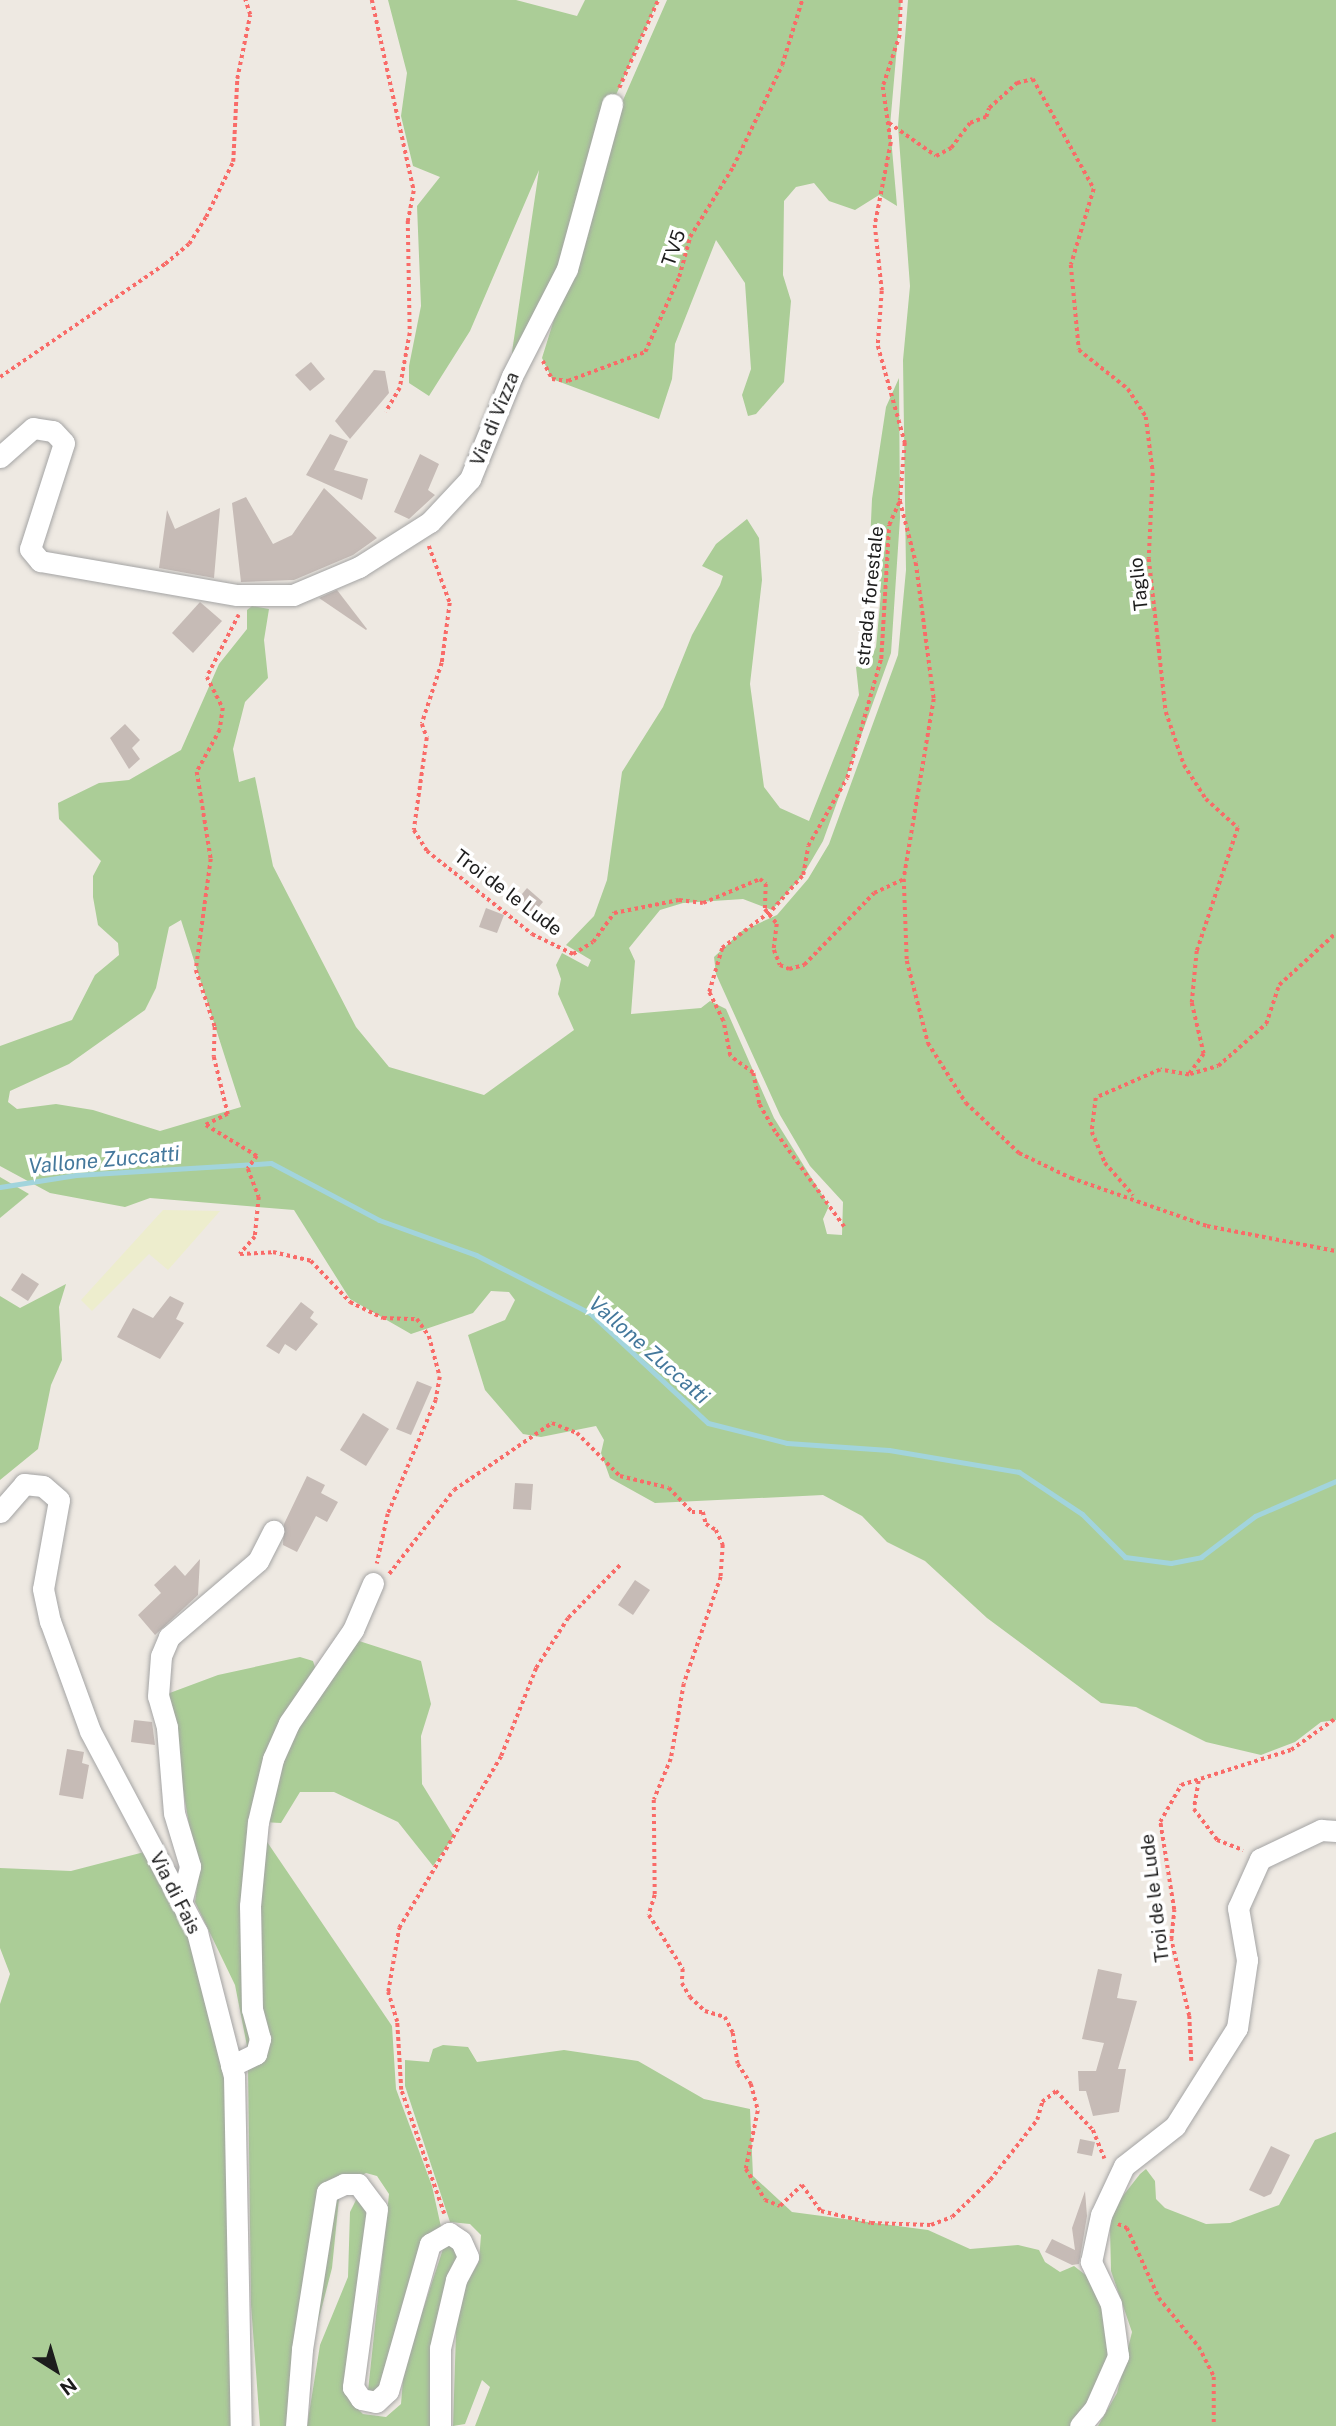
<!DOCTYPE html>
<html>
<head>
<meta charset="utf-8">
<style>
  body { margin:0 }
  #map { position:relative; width:1336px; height:2426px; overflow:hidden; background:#eee9e2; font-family:"Public Sans",sans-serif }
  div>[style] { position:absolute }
  .farmland>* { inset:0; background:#ededcd }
  .forest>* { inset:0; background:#abcd97 }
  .stream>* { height:5px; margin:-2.5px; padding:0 2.5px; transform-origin:2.5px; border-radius:2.5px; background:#a2d4dc }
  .building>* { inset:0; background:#c6bbb6 }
  .path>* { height:3.5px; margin-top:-1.75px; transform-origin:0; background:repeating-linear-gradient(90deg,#f96b68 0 3.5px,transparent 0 7px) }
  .roads { filter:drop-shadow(0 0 2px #a4a4a4) drop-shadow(0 0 2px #a4a4a4) }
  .street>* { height:21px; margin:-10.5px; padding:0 10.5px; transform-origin:10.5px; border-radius:10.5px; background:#fff }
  span { translate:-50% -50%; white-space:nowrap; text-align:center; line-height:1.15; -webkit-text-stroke:7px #fff; paint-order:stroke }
  .street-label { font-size:19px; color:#1d1d1d }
  .water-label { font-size:21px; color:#44789c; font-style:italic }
  .north { position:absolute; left:21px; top:2335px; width:70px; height:70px; -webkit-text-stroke:5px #fff; paint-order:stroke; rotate:143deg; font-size:19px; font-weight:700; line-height:28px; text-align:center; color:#1d1d1d }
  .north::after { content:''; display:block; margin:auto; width:24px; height:32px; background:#1d1d1d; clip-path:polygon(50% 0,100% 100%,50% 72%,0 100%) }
</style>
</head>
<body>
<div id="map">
  <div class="farmland">
    <i style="clip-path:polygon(163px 1210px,220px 1211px,168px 1270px,149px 1254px,92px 1311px,81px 1300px)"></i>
  </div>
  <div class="forest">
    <i style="clip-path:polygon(388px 0,516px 0,577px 16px,585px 0,658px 0,612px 104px,530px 364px,517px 361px,512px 352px,539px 170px,470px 331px,429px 396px,409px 383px,409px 366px,421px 306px,417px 206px,440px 177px,413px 166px,401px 116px,407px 73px)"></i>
    <i style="clip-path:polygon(667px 0,901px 0,890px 126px,897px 206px,879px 195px,855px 210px,829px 201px,814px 183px,796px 187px,784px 201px,783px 275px,791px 301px,784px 382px,756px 414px,748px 416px,742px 395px,751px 369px,745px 283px,716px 240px,675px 344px,672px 379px,659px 419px,552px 379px,542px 358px,620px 107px)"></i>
    <i style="clip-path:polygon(evenodd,908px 0,1336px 0,1336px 1720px,1321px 1722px,1295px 1742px,1261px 1755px,1206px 1742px,1136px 1707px,1101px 1703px,987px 1618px,925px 1561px,887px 1542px,862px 1516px,823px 1495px,655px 1503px,610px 1478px,601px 1453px,604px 1440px,596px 1426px,541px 1437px,523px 1434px,485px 1390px,468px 1335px,505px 1320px,515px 1300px,509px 1292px,491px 1291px,473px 1313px,411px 1334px,350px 1299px,294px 1210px,150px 1198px,125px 1207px,50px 1193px,0 1166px,0 1046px,72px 1020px,95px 975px,119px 955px,118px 943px,98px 925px,93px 897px,93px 876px,101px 861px,59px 819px,58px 803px,99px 783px,129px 780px,181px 750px,219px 664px,247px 629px,247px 610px,252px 606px,269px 609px,264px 640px,268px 678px,245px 702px,233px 749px,239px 782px,255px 777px,273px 866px,356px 1027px,389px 1067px,484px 1095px,574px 1030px,558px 994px,561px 979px,556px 965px,562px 953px,588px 967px,591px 960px,566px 945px,594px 916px,607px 880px,622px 772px,663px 707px,692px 635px,720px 585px,723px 576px,702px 566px,716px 544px,747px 519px,759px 538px,762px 580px,750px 684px,764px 787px,780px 808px,809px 821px,859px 695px,856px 667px,869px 663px,876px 647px,881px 593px,868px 588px,872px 499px,886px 407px,899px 378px,900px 518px,891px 653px,823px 841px,803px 875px,772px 910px,743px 899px,683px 903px,660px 910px,629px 948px,635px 961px,631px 1014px,701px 1008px,710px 1001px,726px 1009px,774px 1118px,829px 1206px,823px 1219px,827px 1234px,842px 1235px,843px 1202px,810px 1166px,780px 1115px,716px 974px,714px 957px,742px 931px,777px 915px,808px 879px,829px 844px,898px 655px,906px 570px,903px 360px,910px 286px,898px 126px,908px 0,181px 920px,241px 1107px,160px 1131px,93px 1110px,56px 1104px,17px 1109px,8px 1102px,10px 1091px,69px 1064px,145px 1010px,156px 988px,169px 927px,181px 920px)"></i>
    <i style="clip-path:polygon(0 1177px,29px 1194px,0 1218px)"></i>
    <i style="clip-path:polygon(66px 1284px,59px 1307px,62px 1360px,51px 1385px,38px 1449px,0 1480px,0 1296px,20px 1308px)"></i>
    <i style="clip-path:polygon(356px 1640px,421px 1661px,431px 1704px,421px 1736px,422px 1784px,454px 1836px,433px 1866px,398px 1822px,334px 1792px,300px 1792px,281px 1823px,262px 1822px,285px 1744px)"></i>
    <i style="clip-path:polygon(300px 1657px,313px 1661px,317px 1673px,266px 1762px,254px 2035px,248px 2051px,235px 1985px,195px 1902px,198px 1878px,167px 1694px,218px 1675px)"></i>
    <i style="clip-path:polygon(261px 1833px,392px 2026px,396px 2089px,432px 2186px,441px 2227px,385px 2393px,368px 2391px,389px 2194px,377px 2176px,366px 2173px,340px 2188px,332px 2268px,291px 2426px,260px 2426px,251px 2305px,248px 2068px,260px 2015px)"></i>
    <i style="clip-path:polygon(152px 1850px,226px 2002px,221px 2010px,243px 2426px,0 2426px,0 2004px,10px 1974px,0 1948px,0 1868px,71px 1871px)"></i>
    <i style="clip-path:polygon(443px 2045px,468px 2047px,477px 2062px,564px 2050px,638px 2061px,704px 2099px,750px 2109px,753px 2176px,792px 2212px,928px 2230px,970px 2249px,1018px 2245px,1039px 2250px,1045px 2262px,1060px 2272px,1074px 2266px,1101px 2287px,1121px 2333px,1085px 2426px,475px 2426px,490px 2387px,482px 2380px,465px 2424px,453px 2426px,457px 2301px,479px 2261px,481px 2235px,470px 2224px,450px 2222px,405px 2086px,405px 2060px,429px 2062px,433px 2049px)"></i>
    <i style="clip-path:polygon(1336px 2132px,1336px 2426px,1098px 2426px,1117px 2393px,1132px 2332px,1111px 2271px,1110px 2228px,1115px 2206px,1140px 2174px,1146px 2169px,1155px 2181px,1156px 2199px,1165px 2208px,1206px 2224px,1230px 2223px,1279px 2205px,1315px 2140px)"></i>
    <i style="clip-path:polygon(358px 2196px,370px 2198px,357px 2408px,363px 2414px,386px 2417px,401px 2404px,404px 2367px,443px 2249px,448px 2243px,460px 2247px,434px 2426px,307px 2426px,320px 2345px,348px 2277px,350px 2212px)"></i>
  </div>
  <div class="stream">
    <i style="left:0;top:1187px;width:77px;rotate:-9deg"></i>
    <i style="left:76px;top:1175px;width:195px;rotate:-3.5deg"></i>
    <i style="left:271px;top:1163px;width:122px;rotate:27.8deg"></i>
    <i style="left:379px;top:1220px;width:103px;rotate:19.8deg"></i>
    <i style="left:476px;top:1255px;width:128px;rotate:27deg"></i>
    <i style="left:590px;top:1313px;width:161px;rotate:43deg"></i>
    <i style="left:708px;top:1423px;width:81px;rotate:14.2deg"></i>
    <i style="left:787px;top:1443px;width:102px;rotate:3.9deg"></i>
    <i style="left:889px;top:1450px;width:132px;rotate:9.6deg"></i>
    <i style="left:1019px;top:1472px;width:76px;rotate:33.7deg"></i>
    <i style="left:1082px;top:1514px;width:61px;rotate:45deg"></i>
    <i style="left:1125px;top:1557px;width:46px;rotate:7.4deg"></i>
    <i style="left:1171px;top:1563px;width:31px;rotate:-11deg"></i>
    <i style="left:1201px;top:1557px;width:68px;rotate:-37.2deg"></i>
    <i style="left:1255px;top:1516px;width:88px;rotate:-23.4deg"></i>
  </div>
  <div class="building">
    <i style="clip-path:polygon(311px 362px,325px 379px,310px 391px,295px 375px)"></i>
    <i style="clip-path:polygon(374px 370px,385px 371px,389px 393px,350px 439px,335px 421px)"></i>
    <i style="clip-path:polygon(330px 434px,348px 441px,334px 470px,368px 479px,362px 500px,306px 475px)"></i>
    <i style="clip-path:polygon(420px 454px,439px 464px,428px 490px,435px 495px,409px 519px,394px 512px)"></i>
    <i style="clip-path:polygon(324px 488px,377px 538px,353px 555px,294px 580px,241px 582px,232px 503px,246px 497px,273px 544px,292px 535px)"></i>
    <i style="clip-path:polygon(220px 508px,214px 578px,159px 568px,167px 510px,175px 529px)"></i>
    <i style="clip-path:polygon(337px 590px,367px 629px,366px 630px,319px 598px)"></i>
    <i style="clip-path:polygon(200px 602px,222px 621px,193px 653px,172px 633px)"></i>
    <i style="clip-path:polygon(125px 724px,140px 740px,132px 748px,140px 759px,129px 769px,110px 738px)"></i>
    <i style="clip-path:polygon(527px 888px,543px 902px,533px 914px,517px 900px)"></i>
    <i style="clip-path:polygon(486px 908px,504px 915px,497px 933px,479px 927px)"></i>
    <i style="clip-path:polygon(22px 1273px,39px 1284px,28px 1301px,11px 1290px)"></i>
    <i style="clip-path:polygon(170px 1296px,184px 1303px,176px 1319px,184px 1323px,160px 1359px,117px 1337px,133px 1308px,153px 1318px)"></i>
    <i style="clip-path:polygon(301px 1302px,314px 1312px,310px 1318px,318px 1324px,296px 1351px,285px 1344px,279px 1354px,266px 1346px)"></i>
    <i style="clip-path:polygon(417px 1381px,432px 1387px,411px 1435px,396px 1429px)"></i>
    <i style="clip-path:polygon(363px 1413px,389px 1429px,366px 1466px,340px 1450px)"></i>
    <i style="clip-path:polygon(307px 1476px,325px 1485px,321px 1493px,338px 1502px,327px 1522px,316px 1516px,297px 1552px,283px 1545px,284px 1524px)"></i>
    <i style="clip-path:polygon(515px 1483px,533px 1484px,531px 1510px,513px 1509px)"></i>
    <i style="clip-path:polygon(200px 1559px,198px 1595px,155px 1635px,138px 1615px,161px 1593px,154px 1585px,175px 1565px,185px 1576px)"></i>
    <i style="clip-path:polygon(635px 1580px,650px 1590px,633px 1615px,618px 1605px)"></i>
    <i style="clip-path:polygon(134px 1720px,152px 1722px,155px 1745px,131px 1742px)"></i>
    <i style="clip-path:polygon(67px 1749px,84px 1752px,82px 1763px,89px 1765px,83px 1799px,59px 1795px)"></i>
    <i style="clip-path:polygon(1098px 1969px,1122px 1974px,1117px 1998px,1137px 2001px,1118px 2069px,1126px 2069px,1119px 2112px,1093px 2116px,1086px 2091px,1079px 2091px,1078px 2071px,1096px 2071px,1104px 2043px,1082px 2039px)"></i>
    <i style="clip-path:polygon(1080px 2139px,1095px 2142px,1092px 2156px,1077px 2153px)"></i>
    <i style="clip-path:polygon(1271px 2146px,1290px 2155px,1271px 2194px,1264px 2197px,1249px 2190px)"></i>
    <i style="clip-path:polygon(1085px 2191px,1087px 2216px,1079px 2264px,1072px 2265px,1045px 2252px,1052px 2239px,1075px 2250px,1072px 2228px)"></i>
  </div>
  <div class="path">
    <i style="left:372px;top:0;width:196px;rotate:77.6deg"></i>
    <i style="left:414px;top:191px;width:31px;rotate:101deg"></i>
    <i style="left:408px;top:221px;width:112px;rotate:89deg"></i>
    <i style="left:410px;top:333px;width:56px;rotate:100.3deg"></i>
    <i style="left:400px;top:388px;width:28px;rotate:120deg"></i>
    <i style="left:901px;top:0;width:35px;rotate:92deg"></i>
    <i style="left:900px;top:35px;width:55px;rotate:108.1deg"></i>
    <i style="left:883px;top:87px;width:57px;rotate:81.9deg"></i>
    <i style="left:891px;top:143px;width:84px;rotate:101deg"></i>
    <i style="left:875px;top:225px;width:66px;rotate:83.9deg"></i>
    <i style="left:882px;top:291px;width:55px;rotate:94.2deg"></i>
    <i style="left:878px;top:346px;width:101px;rotate:74.4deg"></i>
    <i style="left:905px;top:443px;width:58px;rotate:94.9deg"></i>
    <i style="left:900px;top:501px;width:64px;rotate:75.5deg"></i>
    <i style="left:916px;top:563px;width:137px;rotate:82.5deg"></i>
    <i style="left:934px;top:699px;width:182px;rotate:99.5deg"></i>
    <i style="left:904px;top:879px;width:82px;rotate:87.9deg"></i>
    <i style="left:907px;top:961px;width:85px;rotate:75.6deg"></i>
    <i style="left:928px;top:1043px;width:71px;rotate:57.7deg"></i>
    <i style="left:966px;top:1103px;width:73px;rotate:43.3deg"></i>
    <i style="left:1019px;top:1153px;width:58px;rotate:25.7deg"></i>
    <i style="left:1071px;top:1178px;width:144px;rotate:19.4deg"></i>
    <i style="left:1207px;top:1226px;width:131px;rotate:11deg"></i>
    <i style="left:619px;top:88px;width:96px;rotate:-66.1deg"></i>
    <i style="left:889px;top:123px;width:57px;rotate:35.1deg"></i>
    <i style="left:936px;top:156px;width:17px;rotate:-28deg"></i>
    <i style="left:951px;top:148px;width:31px;rotate:-53deg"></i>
    <i style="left:970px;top:123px;width:17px;rotate:-21deg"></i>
    <i style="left:986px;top:117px;width:9px;rotate:-72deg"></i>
    <i style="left:989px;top:108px;width:38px;rotate:-42deg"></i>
    <i style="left:1017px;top:83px;width:16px;rotate:-14deg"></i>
    <i style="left:1033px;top:79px;width:126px;rotate:61deg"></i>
    <i style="left:1094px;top:189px;width:79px;rotate:106.8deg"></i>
    <i style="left:1071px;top:265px;width:85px;rotate:84.6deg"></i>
    <i style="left:1079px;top:350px;width:63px;rotate:38.5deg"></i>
    <i style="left:1128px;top:389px;width:33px;rotate:57deg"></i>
    <i style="left:1146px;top:417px;width:56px;rotate:82.9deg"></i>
    <i style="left:1153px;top:473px;width:86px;rotate:92.7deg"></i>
    <i style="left:1149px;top:559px;width:154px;rotate:83.7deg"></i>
    <i style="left:1166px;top:712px;width:56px;rotate:71.2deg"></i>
    <i style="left:1184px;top:765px;width:40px;rotate:57.1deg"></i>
    <i style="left:1206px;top:799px;width:43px;rotate:42.2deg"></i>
    <i style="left:1238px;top:828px;width:130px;rotate:108.4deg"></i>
    <i style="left:1197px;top:951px;width:52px;rotate:95.5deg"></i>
    <i style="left:1192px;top:1003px;width:52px;rotate:76.8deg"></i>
    <i style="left:1204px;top:1054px;width:26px;rotate:126deg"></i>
    <i style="left:1189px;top:1075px;width:29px;rotate:-170deg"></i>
    <i style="left:1160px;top:1070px;width:70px;rotate:156.4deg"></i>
    <i style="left:1096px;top:1098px;width:34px;rotate:97deg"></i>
    <i style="left:1092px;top:1132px;width:34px;rotate:67deg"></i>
    <i style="left:1105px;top:1163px;width:43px;rotate:48.8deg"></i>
    <i style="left:543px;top:361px;width:20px;rotate:63deg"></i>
    <i style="left:552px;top:379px;width:16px;rotate:7deg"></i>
    <i style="left:568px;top:381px;width:82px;rotate:-20.6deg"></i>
    <i style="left:645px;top:352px;width:82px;rotate:-65.6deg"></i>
    <i style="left:679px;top:277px;width:41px;rotate:-74.6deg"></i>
    <i style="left:690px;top:237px;width:82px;rotate:-58.4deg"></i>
    <i style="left:733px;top:167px;width:113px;rotate:-64.3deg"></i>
    <i style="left:782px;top:65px;width:68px;rotate:-72.9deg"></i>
    <i style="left:0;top:377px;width:200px;rotate:-34.4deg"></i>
    <i style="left:165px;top:264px;width:31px;rotate:-40deg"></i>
    <i style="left:189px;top:244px;width:32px;rotate:-58deg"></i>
    <i style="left:206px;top:217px;width:61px;rotate:-63.9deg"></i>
    <i style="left:233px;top:162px;width:83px;rotate:-87.2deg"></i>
    <i style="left:237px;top:79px;width:65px;rotate:-78.5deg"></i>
    <i style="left:250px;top:15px;width:16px;rotate:-108deg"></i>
    <i style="left:429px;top:546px;width:61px;rotate:69.8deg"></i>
    <i style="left:450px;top:603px;width:61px;rotate:97.6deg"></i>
    <i style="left:442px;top:663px;width:64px;rotate:108.2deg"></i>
    <i style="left:422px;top:724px;width:15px;rotate:70deg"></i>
    <i style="left:427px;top:738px;width:93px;rotate:98deg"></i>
    <i style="left:414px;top:830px;width:25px;rotate:58deg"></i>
    <i style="left:427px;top:851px;width:134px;rotate:38.3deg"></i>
    <i style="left:532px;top:934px;width:46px;rotate:26deg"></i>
    <i style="left:573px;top:954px;width:23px;rotate:-31deg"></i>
    <i style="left:593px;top:942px;width:36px;rotate:-54deg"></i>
    <i style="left:614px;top:913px;width:66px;rotate:-11.3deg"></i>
    <i style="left:679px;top:900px;width:24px;rotate:7deg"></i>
    <i style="left:703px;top:903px;width:62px;rotate:-22.8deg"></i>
    <i style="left:760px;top:879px;width:8px;rotate:40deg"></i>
    <i style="left:766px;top:884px;width:25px;rotate:92deg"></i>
    <i style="left:765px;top:909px;width:19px;rotate:51deg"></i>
    <i style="left:777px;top:924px;width:26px;rotate:97deg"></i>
    <i style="left:774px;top:950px;width:16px;rotate:68deg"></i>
    <i style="left:780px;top:965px;width:10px;rotate:24deg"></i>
    <i style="left:789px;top:969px;width:16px;rotate:-15deg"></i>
    <i style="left:804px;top:965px;width:100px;rotate:-45.8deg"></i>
    <i style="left:874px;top:893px;width:33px;rotate:-25deg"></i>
    <i style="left:239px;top:615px;width:70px;rotate:117.3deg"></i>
    <i style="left:207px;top:677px;width:35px;rotate:63deg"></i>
    <i style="left:223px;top:708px;width:22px;rotate:98deg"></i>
    <i style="left:220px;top:730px;width:48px;rotate:118.7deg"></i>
    <i style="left:197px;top:772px;width:88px;rotate:80.9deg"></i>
    <i style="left:211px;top:859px;width:112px;rotate:97.7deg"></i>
    <i style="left:196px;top:970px;width:60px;rotate:71.6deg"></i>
    <i style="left:215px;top:1027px;width:30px;rotate:92deg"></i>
    <i style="left:214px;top:1057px;width:59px;rotate:76.2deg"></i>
    <i style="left:228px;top:1114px;width:25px;rotate:153deg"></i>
    <i style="left:206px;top:1125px;width:60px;rotate:31.3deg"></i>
    <i style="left:257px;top:1156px;width:16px;rotate:125deg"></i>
    <i style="left:248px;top:1169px;width:30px;rotate:69deg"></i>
    <i style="left:259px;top:1197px;width:40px;rotate:95.7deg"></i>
    <i style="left:255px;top:1237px;width:23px;rotate:131deg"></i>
    <i style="left:240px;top:1254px;width:33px;rotate:-3deg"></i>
    <i style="left:273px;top:1252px;width:39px;rotate:13deg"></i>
    <i style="left:311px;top:1261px;width:57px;rotate:46.4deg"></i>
    <i style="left:350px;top:1302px;width:37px;rotate:26deg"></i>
    <i style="left:383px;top:1318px;width:34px;rotate:2deg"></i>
    <i style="left:417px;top:1319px;width:21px;rotate:55deg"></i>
    <i style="left:429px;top:1336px;width:42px;rotate:75deg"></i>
    <i style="left:440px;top:1377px;width:23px;rotate:100deg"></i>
    <i style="left:436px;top:1400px;width:124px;rotate:112.8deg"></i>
    <i style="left:388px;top:1514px;width:51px;rotate:102.4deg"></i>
    <i style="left:1190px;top:1074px;width:29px;rotate:-16deg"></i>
    <i style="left:1218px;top:1066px;width:64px;rotate:-41.2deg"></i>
    <i style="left:1266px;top:1024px;width:41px;rotate:-71.6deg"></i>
    <i style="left:1279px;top:985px;width:77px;rotate:-42.4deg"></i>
    <i style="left:844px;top:1227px;width:117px;rotate:-126deg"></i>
    <i style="left:775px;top:1132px;width:32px;rotate:-120deg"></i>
    <i style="left:759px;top:1104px;width:32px;rotate:-101deg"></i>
    <i style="left:753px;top:1073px;width:29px;rotate:-144deg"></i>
    <i style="left:730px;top:1056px;width:36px;rotate:-101deg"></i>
    <i style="left:723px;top:1021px;width:32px;rotate:-116deg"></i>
    <i style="left:709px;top:992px;width:46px;rotate:-73.5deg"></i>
    <i style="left:722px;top:948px;width:63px;rotate:-37.2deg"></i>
    <i style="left:772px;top:910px;width:47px;rotate:-48.5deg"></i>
    <i style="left:803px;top:875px;width:29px;rotate:-80deg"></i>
    <i style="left:808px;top:846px;width:78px;rotate:-60.2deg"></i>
    <i style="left:847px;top:778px;width:124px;rotate:-74.1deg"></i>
    <i style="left:881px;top:659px;width:134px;rotate:-86.6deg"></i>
    <i style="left:889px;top:525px;width:24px;rotate:-66deg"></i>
    <i style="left:389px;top:1574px;width:106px;rotate:-52.3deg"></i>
    <i style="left:454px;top:1490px;width:119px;rotate:-34.4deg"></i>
    <i style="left:552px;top:1423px;width:27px;rotate:22deg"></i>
    <i style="left:577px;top:1433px;width:61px;rotate:45deg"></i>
    <i style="left:620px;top:1476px;width:50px;rotate:13.8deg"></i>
    <i style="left:669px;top:1488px;width:33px;rotate:46deg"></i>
    <i style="left:692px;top:1512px;width:11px"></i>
    <i style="left:703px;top:1512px;width:12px;rotate:76deg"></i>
    <i style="left:706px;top:1524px;width:12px;rotate:31deg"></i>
    <i style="left:716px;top:1530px;width:17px;rotate:65deg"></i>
    <i style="left:723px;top:1545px;width:32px;rotate:94deg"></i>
    <i style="left:721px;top:1577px;width:113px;rotate:109.1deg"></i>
    <i style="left:684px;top:1684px;width:76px;rotate:99.8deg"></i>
    <i style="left:671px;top:1759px;width:44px;rotate:112.5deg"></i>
    <i style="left:654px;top:1800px;width:95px;rotate:89.4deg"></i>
    <i style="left:655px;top:1895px;width:21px;rotate:107deg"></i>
    <i style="left:649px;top:1915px;width:64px;rotate:57.8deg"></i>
    <i style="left:683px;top:1969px;width:14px;rotate:94deg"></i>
    <i style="left:682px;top:1983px;width:16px;rotate:60deg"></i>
    <i style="left:690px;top:1997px;width:21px;rotate:43deg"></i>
    <i style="left:705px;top:2011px;width:21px;rotate:17deg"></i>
    <i style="left:725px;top:2017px;width:18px;rotate:63deg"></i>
    <i style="left:733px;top:2033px;width:31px;rotate:81deg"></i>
    <i style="left:738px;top:2064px;width:24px;rotate:57deg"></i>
    <i style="left:751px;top:2084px;width:28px;rotate:75deg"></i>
    <i style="left:758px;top:2111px;width:59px;rotate:101.7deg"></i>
    <i style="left:746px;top:2169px;width:36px;rotate:58deg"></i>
    <i style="left:765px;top:2200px;width:16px;rotate:22deg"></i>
    <i style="left:780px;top:2206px;width:30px;rotate:-44deg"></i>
    <i style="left:802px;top:2185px;width:32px;rotate:54deg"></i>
    <i style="left:821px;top:2211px;width:51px;rotate:13.5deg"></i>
    <i style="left:871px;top:2223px;width:60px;rotate:1.9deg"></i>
    <i style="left:931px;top:2225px;width:22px;rotate:-21deg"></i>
    <i style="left:952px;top:2217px;width:53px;rotate:-44.2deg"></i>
    <i style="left:990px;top:2180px;width:76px;rotate:-51.9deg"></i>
    <i style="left:1037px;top:2120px;width:19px;rotate:-74deg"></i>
    <i style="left:1042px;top:2102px;width:18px;rotate:-38deg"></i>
    <i style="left:1056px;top:2091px;width:54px;rotate:46.5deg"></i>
    <i style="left:1093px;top:2130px;width:31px;rotate:68deg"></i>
    <i style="left:1199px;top:1781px;width:28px;rotate:100deg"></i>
    <i style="left:1194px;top:1809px;width:39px;rotate:53deg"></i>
    <i style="left:1217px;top:1840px;width:28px;rotate:21deg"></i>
    <i style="left:1191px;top:2061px;width:45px;rotate:-92.5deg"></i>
    <i style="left:1189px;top:2016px;width:78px;rotate:-103.3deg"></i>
    <i style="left:1171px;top:1940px;width:30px;rotate:-84deg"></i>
    <i style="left:1174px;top:1910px;width:89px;rotate:-99deg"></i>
    <i style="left:1160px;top:1822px;width:43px;rotate:-60.4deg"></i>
    <i style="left:1181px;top:1785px;width:115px;rotate:-17.7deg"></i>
    <i style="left:1291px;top:1750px;width:55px;rotate:-35.4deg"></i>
    <i style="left:444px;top:2214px;width:131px;rotate:-109.1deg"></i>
    <i style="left:401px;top:2090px;width:68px;rotate:-93.4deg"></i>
    <i style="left:397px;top:2022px;width:31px;rotate:-107deg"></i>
    <i style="left:388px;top:1992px;width:65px;rotate:-80.2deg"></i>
    <i style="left:399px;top:1928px;width:200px;rotate:-59.3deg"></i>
    <i style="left:501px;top:1756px;width:95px;rotate:-68.3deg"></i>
    <i style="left:536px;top:1668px;width:59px;rotate:-57.4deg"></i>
    <i style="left:568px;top:1618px;width:77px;rotate:-45.5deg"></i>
    <i style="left:1118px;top:2224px;width:10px;rotate:24deg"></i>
    <i style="left:1127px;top:2228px;width:77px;rotate:65.4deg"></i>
    <i style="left:1159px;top:2298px;width:63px;rotate:50.8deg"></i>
    <i style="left:1199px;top:2347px;width:34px;rotate:63deg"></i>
    <i style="left:1214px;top:2377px;width:49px;rotate:90deg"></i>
  </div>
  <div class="roads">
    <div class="street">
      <i style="left:0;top:457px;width:44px;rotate:-41.3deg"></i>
      <i style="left:33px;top:428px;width:20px;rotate:9deg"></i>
      <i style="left:53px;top:431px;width:16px;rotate:47deg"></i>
      <i style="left:64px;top:443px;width:111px;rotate:107.8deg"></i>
      <i style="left:30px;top:549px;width:16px;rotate:50deg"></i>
      <i style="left:40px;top:561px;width:200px;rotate:9.8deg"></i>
      <i style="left:237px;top:595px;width:56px"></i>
      <i style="left:293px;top:595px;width:72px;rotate:-23deg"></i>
      <i style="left:359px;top:567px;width:84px;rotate:-32.4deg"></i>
      <i style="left:430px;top:522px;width:59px;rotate:-47.1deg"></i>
      <i style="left:470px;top:479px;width:111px;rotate:-67.8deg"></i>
      <i style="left:512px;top:376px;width:120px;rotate:-62.8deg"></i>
      <i style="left:567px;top:269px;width:171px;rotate:-74.7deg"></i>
      <i style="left:0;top:1512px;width:37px;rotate:-49deg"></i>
      <i style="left:24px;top:1484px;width:19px;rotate:6deg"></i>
      <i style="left:43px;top:1486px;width:21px;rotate:41deg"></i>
      <i style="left:59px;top:1500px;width:90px;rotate:100.2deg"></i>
      <i style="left:43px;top:1589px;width:33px;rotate:78deg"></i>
      <i style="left:50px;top:1621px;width:117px;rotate:70deg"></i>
      <i style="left:90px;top:1731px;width:228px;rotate:62deg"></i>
      <i style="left:197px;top:1932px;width:149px;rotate:75.6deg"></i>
      <i style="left:234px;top:2076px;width:350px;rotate:88.9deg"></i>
      <i style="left:181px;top:1903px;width:38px;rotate:-76deg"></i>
      <i style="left:190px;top:1866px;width:55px;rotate:-106.8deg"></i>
      <i style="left:174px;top:1813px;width:86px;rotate:-94.7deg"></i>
      <i style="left:167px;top:1727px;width:32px;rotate:-106deg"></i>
      <i style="left:158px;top:1696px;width:40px;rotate:-85.7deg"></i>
      <i style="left:161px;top:1656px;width:21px;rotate:-67deg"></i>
      <i style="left:169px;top:1637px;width:117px;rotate:-40.5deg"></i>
      <i style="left:258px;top:1561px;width:34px;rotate:-63deg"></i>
      <i style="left:231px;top:2066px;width:28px;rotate:-26deg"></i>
      <i style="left:256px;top:2054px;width:16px;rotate:-75deg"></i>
      <i style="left:260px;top:2039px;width:31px;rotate:-105deg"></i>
      <i style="left:252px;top:2009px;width:103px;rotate:-91.1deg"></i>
      <i style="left:250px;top:1906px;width:84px;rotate:-84.6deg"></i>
      <i style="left:258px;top:1822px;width:65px;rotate:-76.6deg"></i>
      <i style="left:273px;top:1759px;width:39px;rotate:-66deg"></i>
      <i style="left:289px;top:1723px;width:113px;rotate:-55.5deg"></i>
      <i style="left:353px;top:1630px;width:51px;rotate:-66.9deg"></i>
      <i style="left:296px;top:2426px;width:77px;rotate:-85.5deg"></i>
      <i style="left:302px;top:2349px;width:159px;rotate:-81deg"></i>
      <i style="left:327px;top:2192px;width:19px;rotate:-25deg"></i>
      <i style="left:344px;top:2184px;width:14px"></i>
      <i style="left:358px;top:2184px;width:31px;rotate:53deg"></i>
      <i style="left:377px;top:2209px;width:180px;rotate:97.7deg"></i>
      <i style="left:353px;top:2387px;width:14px;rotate:56deg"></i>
      <i style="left:361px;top:2399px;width:15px;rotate:11deg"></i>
      <i style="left:376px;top:2402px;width:16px;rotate:-43deg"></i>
      <i style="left:388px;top:2391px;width:153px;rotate:-74.1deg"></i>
      <i style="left:430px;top:2244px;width:22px;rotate:-30deg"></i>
      <i style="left:449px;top:2233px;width:14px;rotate:34deg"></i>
      <i style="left:461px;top:2241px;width:17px;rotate:66deg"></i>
      <i style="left:468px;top:2257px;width:26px;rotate:118deg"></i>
      <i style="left:456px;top:2280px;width:70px;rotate:103.2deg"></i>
      <i style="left:440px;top:2348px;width:78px;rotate:90deg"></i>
      <i style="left:1080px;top:2426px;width:23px;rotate:-50deg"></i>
      <i style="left:1095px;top:2408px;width:57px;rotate:-66.1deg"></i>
      <i style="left:1118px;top:2356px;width:52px;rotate:-97.7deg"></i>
      <i style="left:1111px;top:2304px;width:47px;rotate:-115.5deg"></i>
      <i style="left:1091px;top:2262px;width:48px;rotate:-78deg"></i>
      <i style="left:1101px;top:2215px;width:54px;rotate:-64.9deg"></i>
      <i style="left:1124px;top:2166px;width:65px;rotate:-38.1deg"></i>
      <i style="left:1175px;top:2126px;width:116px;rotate:-57.7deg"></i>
      <i style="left:1237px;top:2028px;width:69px;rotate:-81.6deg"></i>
      <i style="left:1247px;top:1960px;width:53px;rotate:-99.8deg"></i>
      <i style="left:1238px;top:1908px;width:54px;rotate:-65.8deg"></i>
      <i style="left:1260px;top:1859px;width:68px;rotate:-25.4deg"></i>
      <i style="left:1321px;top:1830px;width:15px;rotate:4deg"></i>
    </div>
  </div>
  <div class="street-label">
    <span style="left:674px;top:248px;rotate:-71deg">TV5</span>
    <span style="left:495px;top:419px;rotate:-68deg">Via di Vizza</span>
    <span style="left:1139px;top:584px;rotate:-96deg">Taglio</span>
    <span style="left:870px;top:596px;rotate:-84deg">strada forestale</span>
    <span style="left:508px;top:893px;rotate:37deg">Troi de le Lude</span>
    <span style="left:175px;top:1893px;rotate:63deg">Via di Fais</span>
    <span style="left:1155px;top:1898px;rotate:-97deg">Troi de le Lude</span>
  </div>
  <div class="water-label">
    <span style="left:104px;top:1160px;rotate:-5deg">Vallone Zuccatti</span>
    <span style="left:649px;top:1350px;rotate:41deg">Vallone Zuccatti</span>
  </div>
  <div class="north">N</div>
</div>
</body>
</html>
